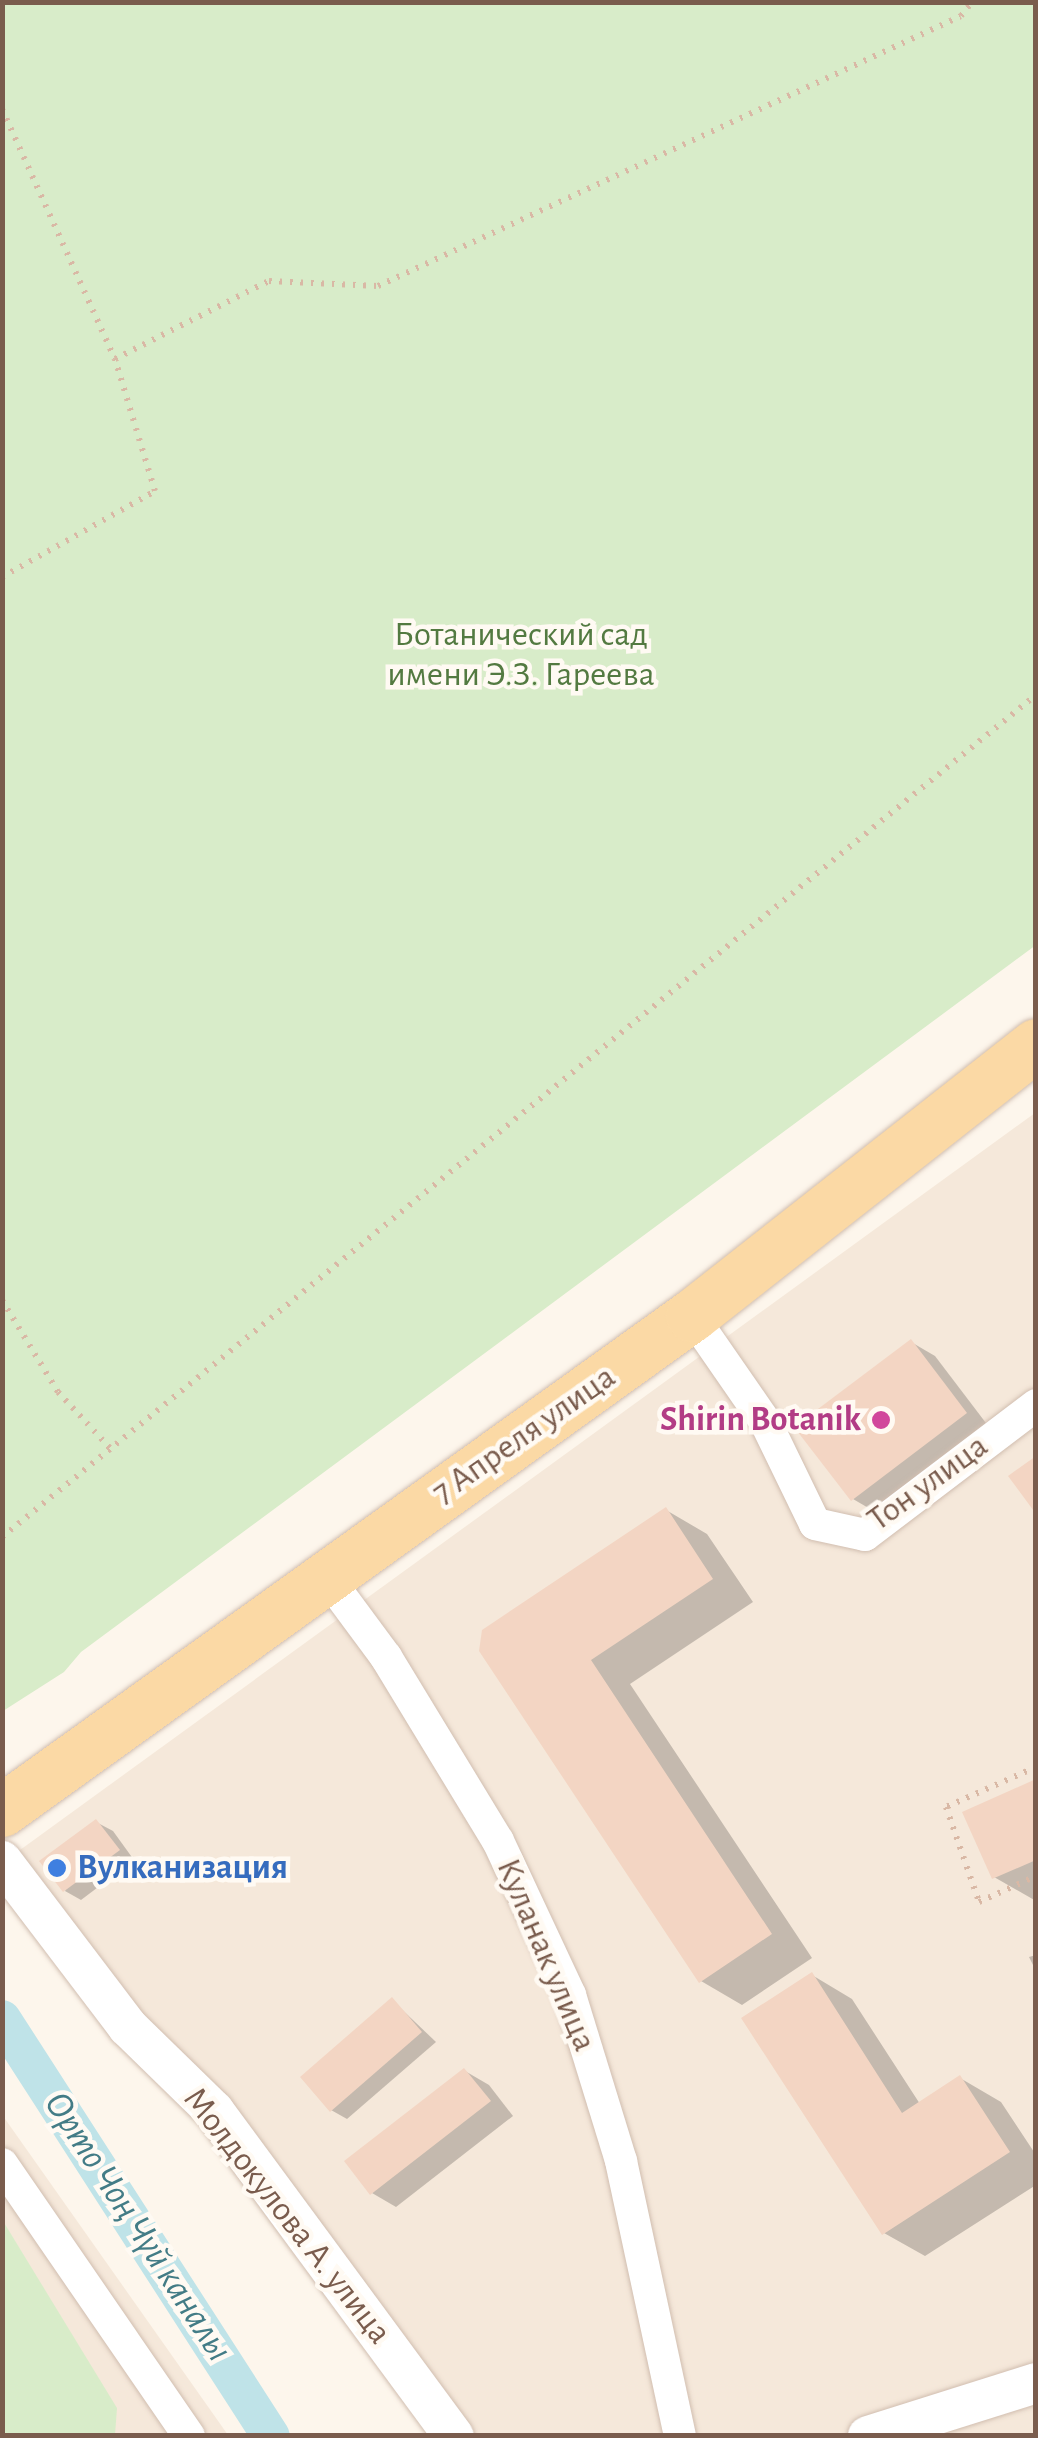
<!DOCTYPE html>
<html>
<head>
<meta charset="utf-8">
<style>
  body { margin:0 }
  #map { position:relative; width:1038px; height:2438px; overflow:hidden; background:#fdf6ec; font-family:"Alegreya Sans",sans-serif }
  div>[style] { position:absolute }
  .residential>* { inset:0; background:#f5e8da }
  .green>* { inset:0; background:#d8ecc9 }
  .shadow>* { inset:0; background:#0003 }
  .canal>* { height:38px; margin:-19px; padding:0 19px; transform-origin:19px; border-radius:19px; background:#bfe3e8 }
  .building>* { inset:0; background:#f3d5c3 }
  .path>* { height:6px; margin-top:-3px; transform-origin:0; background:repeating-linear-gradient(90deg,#d9b8a5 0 2.5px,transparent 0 10.5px) }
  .roads { filter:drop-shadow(0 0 2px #d1beb0) drop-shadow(0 0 2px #d1beb0) }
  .minor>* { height:32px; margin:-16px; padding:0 16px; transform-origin:16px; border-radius:16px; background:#fff }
  .tertiary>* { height:40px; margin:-20px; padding:0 20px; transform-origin:20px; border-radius:20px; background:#fff }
  .primary>* { height:52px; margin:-26px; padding:0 26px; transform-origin:26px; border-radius:26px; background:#fbd9a5 }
  .dots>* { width:28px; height:28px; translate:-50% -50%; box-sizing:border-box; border:5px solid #fffaf3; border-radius:50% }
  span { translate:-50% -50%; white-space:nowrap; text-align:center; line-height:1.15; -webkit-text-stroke:9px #fffaf3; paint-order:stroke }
  .park-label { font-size:35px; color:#537a41 }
  .hotel-label { font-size:35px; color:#b23c85; font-weight:700 }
  .right { translate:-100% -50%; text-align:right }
  .street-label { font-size:35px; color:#7a5c4d }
  .shop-label { font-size:35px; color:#366cbe; font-weight:700 }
  .left { translate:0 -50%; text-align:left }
  .water-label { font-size:38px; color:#437c86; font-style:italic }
  .frame { position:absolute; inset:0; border:5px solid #7a5c4d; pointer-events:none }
</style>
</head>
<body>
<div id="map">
  <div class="residential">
    <i style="clip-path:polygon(1035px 1113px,1035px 2435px,444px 2435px,9px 1858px)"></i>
    <i style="clip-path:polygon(3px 2116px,228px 2435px,3px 2435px)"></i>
  </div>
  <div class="green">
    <i style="clip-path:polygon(3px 2px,1035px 3px,1036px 945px,81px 1652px,64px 1672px,3px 1711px)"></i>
    <i style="clip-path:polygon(3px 2221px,117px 2408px,115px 2435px,3px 2435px)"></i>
  </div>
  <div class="shadow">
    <i style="clip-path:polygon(911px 1342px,935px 1356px,989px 1427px,877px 1513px,853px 1499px)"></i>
    <i style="clip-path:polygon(666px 1510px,707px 1534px,753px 1602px,630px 1684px,812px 1958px,742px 2005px,701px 1981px,481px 1650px)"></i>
    <i style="clip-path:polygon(1036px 1782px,1036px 1901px,994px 1877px)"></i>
    <i style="clip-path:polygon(96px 1822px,113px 1831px,134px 1860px,81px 1900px,65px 1891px)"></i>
    <i style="clip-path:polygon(1036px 1955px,1036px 1971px,1029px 1957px)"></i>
    <i style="clip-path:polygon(812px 1975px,852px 1999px,920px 2104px,960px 2078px,1001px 2102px,1036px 2155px,1036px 2185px,925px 2256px,884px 2233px)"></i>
    <i style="clip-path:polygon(393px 2001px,436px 2042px,347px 2119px,331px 2110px)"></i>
    <i style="clip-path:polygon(465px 2071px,489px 2085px,513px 2116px,396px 2207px,372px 2193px)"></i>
  </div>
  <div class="canal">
    <i style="left:2px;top:2019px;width:496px;rotate:57.2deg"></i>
  </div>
  <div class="building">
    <i style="clip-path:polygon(911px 1339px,967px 1413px,851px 1501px,794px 1427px)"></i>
    <i style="clip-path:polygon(1036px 1456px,1036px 1514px,1008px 1476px)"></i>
    <i style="clip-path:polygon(666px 1507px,713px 1579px,591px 1660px,772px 1934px,699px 1983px,479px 1651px,482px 1630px)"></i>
    <i style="clip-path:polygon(1036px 1779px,1036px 1860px,992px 1879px,962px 1812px)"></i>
    <i style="clip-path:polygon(96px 1819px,120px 1850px,63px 1892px,39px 1861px)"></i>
    <i style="clip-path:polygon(812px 1972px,902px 2113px,960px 2075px,1010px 2152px,882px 2235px,741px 2018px)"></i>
    <i style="clip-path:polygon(392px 1997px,422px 2032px,330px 2112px,300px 2077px)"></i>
    <i style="clip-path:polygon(464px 2068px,491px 2101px,370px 2195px,344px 2161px)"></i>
  </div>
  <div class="path">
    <i style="left:2px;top:109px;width:274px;rotate:65.7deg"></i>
    <i style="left:115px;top:359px;width:173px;rotate:-26.9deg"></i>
    <i style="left:269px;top:281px;width:109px;rotate:2.6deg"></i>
    <i style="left:378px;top:286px;width:642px;rotate:-24.85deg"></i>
    <i style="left:961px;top:16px;width:18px;rotate:-52deg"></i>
    <i style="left:2px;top:577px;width:176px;rotate:-29.3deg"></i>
    <i style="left:155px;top:491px;width:138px;rotate:-106.9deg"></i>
    <i style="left:2px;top:1300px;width:108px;rotate:58.7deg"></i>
    <i style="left:58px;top:1392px;width:76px;rotate:47.1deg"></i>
    <i style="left:2px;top:1537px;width:1333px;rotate:-39.16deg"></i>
    <i style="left:1036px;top:1767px;width:98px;rotate:156deg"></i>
    <i style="left:946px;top:1807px;width:101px;rotate:70.8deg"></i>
    <i style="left:979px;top:1902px;width:63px;rotate:-24.5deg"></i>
  </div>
  <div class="roads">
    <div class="minor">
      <i style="left:692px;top:1316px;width:130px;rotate:55.3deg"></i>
      <i style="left:766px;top:1423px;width:112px;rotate:64.1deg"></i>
      <i style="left:815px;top:1524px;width:51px;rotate:12.4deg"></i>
      <i style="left:865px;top:1535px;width:215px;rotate:-37.2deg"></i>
      <i style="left:326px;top:1576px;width:101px;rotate:53.5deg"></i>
      <i style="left:386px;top:1657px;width:215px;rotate:58.7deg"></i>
      <i style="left:498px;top:1841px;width:170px;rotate:64.9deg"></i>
      <i style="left:570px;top:1995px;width:174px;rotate:72.9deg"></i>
      <i style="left:621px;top:2161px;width:281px;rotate:77.9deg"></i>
      <i style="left:2px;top:2164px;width:330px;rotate:55.5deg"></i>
    </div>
    <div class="tertiary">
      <i style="left:2px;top:1861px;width:208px;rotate:52.8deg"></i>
      <i style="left:128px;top:2027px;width:120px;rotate:44.3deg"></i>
      <i style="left:214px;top:2111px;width:404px;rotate:53.6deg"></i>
      <i style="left:868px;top:2436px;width:176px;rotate:-17.5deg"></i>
    </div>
    <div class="primary">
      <i style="left:2px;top:1811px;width:849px;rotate:-35.66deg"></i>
      <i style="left:692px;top:1316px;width:438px;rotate:-38.2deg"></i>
    </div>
  </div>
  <div class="dots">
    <i style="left:881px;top:1420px;background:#d1479c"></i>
    <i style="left:57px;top:1868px;background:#3f7fe0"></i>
  </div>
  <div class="park-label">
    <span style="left:521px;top:655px">Ботанический сад<br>имени Э.З. Гареева</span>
  </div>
  <div class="hotel-label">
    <span class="right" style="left:861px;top:1420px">Shirin Botanik</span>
  </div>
  <div class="street-label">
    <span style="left:524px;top:1435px;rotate:-35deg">7 Апреля улица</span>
    <span style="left:928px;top:1483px;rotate:-36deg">Тон улица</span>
    <span style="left:546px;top:1955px;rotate:67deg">Куланак улица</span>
    <span style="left:287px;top:2216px;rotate:52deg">Молдокулова А. улица</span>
  </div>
  <div class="shop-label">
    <span class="left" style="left:77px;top:1868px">Вулканизация</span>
  </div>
  <div class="water-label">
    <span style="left:137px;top:2227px;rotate:57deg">Орто Чоң Чүй каналы</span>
  </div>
  <div class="frame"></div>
</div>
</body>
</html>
